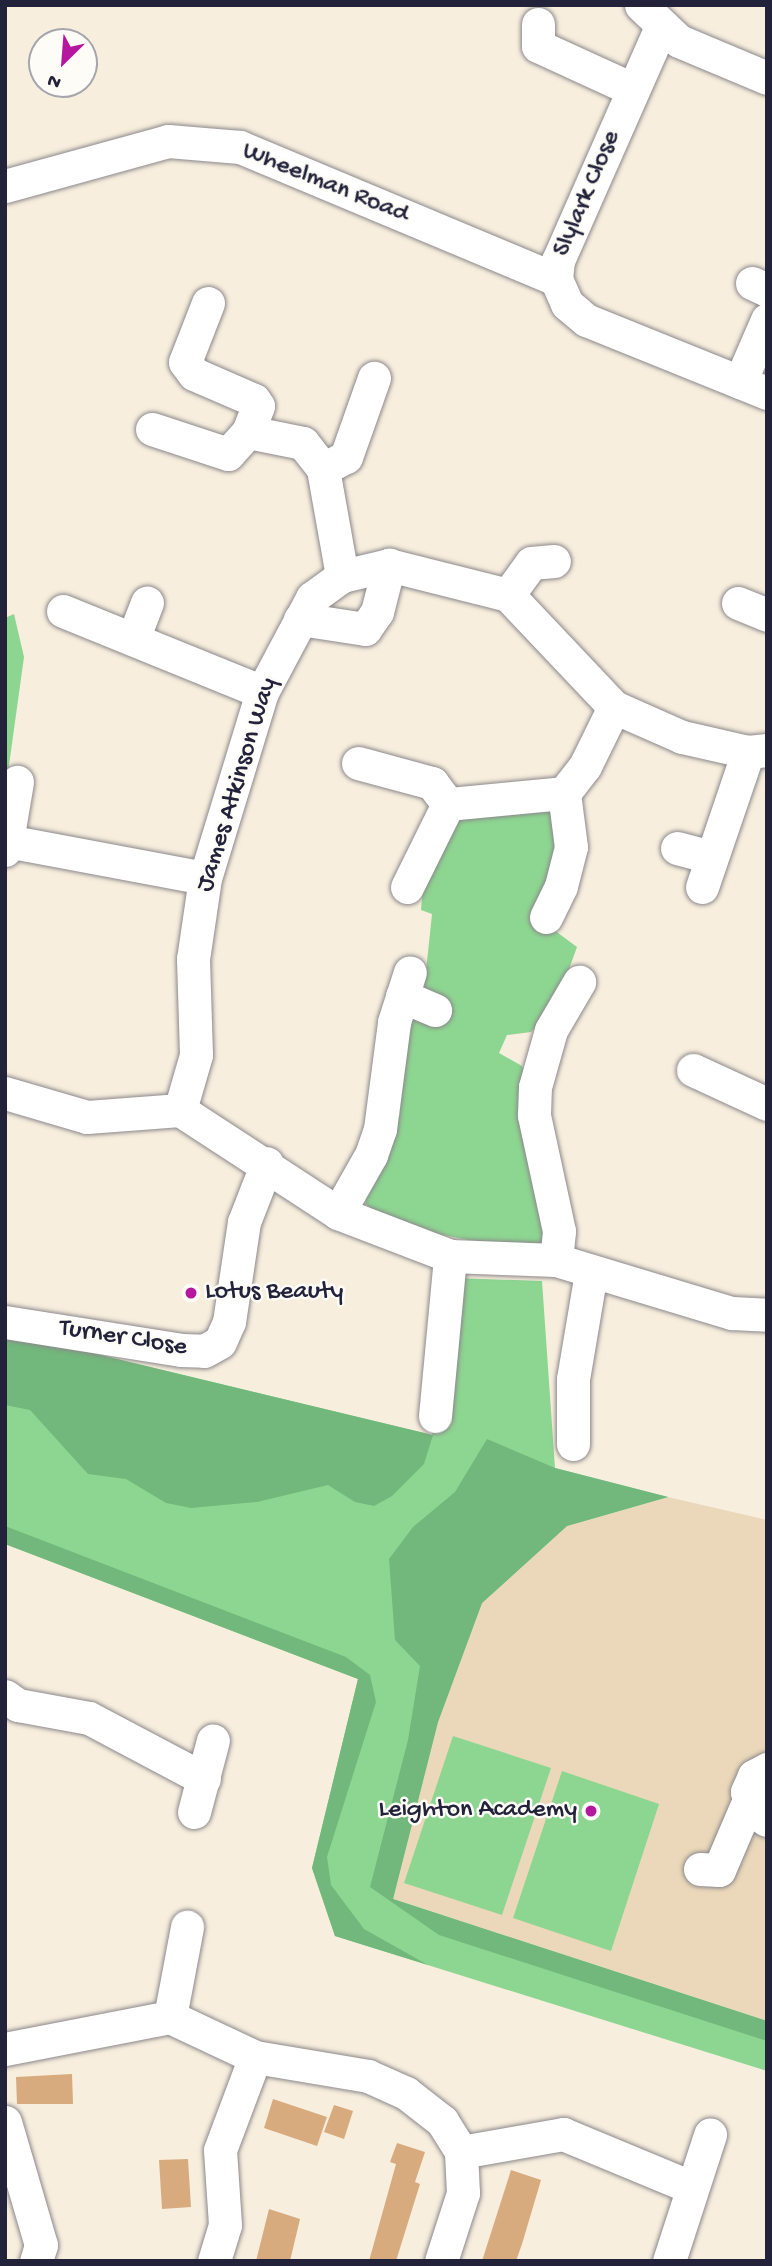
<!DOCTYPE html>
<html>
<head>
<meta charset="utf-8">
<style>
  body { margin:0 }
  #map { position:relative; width:772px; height:2266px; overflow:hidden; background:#f7eedd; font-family:"Gochi Hand",sans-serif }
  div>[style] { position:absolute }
  .built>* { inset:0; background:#ebd8ba }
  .green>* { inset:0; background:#8dd691 }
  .forest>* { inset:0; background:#72b77b }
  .building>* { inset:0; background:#d7ab7e }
  .roads { filter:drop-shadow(0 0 2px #8c888c) drop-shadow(0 0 2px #8c888c) }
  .minor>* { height:33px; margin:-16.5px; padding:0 16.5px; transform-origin:16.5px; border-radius:16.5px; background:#fff }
  .dots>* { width:19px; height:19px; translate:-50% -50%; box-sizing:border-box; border:4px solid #fdfcf7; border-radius:50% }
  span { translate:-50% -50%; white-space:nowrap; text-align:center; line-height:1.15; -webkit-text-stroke:5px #fdfcf7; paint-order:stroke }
  .street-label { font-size:26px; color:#22223b }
  .poi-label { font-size:26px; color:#22223b }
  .left { translate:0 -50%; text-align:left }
  .right { translate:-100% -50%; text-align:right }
  .frame { position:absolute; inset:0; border:7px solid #22223b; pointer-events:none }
  .north { position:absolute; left:28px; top:28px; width:70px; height:70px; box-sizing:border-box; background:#fdfcf7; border:2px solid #a5a5ac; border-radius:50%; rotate:205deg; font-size:19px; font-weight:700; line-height:28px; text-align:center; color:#22223b }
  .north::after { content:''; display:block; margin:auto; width:24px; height:32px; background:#b5179e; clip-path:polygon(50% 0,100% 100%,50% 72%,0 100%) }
</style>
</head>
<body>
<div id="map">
  <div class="built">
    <i style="clip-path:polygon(668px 1497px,767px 1520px,767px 2021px,393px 1899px,438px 1722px,482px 1603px,567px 1526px)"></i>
  </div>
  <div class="green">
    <i style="clip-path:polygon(14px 614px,24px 657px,5px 794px,5px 618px)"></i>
    <i style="clip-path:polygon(556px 810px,562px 846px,535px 916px,577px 947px,555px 1008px,531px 1032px,507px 1035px,499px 1053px,522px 1066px,526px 1079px,549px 1227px,540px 1246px,468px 1240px,413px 1229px,377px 1215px,366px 1204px,365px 1195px,400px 1114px,402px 1031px,424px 990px,432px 914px,421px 910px,425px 865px,464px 811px)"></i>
    <i style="clip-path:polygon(456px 1278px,542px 1281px,555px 1468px,668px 1497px,567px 1526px,482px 1603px,438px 1722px,393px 1899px,767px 2021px,767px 2071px,335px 1936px,312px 1868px,358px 1679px,5px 1544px,5px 1332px,432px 1435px)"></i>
    <i style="clip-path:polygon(453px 1736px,551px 1768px,502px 1915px,404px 1883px)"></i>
    <i style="clip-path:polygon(562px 1771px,659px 1804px,611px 1951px,513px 1918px)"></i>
  </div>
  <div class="forest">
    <i style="clip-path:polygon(5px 1332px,433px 1435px,424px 1464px,392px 1496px,374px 1506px,355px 1502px,328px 1485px,257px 1502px,191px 1508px,166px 1503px,126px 1479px,88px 1474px,30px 1410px,5px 1405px)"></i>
    <i style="clip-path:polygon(487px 1439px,555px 1468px,668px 1497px,567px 1526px,482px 1603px,438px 1722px,393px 1899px,767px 2021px,767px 2041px,439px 1935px,370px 1887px,408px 1740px,420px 1666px,395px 1640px,389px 1559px,413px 1527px,455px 1492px)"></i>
    <i style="clip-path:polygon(5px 1526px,346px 1657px,370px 1675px,376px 1702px,327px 1857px,331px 1885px,364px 1929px,428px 1965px,335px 1936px,312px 1868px,358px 1679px,5px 1544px)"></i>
  </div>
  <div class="building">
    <i style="clip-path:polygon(72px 2074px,73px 2104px,17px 2104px,16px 2077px)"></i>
    <i style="clip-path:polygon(273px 2099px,327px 2117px,317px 2146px,264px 2128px)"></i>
    <i style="clip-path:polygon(334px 2105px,353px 2111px,344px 2139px,324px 2132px)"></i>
    <i style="clip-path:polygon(397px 2143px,425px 2152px,415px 2182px,420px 2184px,396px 2261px,369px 2261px,396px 2164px,390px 2162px)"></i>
    <i style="clip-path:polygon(188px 2159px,191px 2207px,162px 2209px,159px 2160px)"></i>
    <i style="clip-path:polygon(511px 2170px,541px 2180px,522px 2244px,516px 2261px,482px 2261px)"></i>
    <i style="clip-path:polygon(269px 2209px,300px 2219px,290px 2261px,256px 2261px)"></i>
  </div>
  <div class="roads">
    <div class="minor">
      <i style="left:641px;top:5px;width:52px;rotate:43.5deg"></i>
      <i style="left:679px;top:41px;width:95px;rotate:22.8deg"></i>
      <i style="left:538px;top:24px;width:22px;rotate:90deg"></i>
      <i style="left:538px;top:46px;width:103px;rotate:24.6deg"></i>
      <i style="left:661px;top:27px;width:255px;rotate:113.8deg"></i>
      <i style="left:558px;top:260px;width:19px;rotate:96deg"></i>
      <i style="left:556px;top:279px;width:27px;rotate:66deg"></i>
      <i style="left:567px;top:304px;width:25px;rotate:40deg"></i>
      <i style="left:586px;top:320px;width:195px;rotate:22deg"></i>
      <i style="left:5px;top:186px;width:169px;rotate:-15.4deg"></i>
      <i style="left:168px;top:141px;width:72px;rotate:4.8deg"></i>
      <i style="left:240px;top:147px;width:342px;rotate:22.7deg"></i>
      <i style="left:752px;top:283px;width:17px;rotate:25deg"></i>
      <i style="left:208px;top:303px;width:63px;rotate:111.3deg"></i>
      <i style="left:185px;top:362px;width:15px;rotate:53deg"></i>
      <i style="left:194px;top:374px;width:65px;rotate:23.4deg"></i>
      <i style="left:254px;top:400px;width:7px;rotate:56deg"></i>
      <i style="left:258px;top:406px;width:28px;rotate:111deg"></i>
      <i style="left:740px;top:382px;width:68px;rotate:-66.5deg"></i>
      <i style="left:152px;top:429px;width:80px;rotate:18.2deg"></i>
      <i style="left:228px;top:454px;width:30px;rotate:-48deg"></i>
      <i style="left:248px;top:432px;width:56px;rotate:11.3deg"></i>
      <i style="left:303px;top:443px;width:33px;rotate:52deg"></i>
      <i style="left:323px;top:469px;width:109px;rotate:79.9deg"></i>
      <i style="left:323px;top:469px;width:26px;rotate:-28deg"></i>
      <i style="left:346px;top:457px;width:84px;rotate:-70.5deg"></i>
      <i style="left:508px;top:595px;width:39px;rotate:-54deg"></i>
      <i style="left:531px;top:563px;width:23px;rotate:-5deg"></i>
      <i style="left:738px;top:603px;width:31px;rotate:22deg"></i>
      <i style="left:63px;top:611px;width:215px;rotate:22.1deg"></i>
      <i style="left:300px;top:619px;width:66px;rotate:8.7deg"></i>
      <i style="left:365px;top:629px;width:21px;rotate:-55deg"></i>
      <i style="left:377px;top:612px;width:49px;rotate:-75.7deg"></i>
      <i style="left:133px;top:639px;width:39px;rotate:-69deg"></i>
      <i style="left:767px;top:750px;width:19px;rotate:174deg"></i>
      <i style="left:748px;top:752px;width:68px;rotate:-167.2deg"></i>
      <i style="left:682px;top:737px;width:74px;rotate:-156.2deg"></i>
      <i style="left:614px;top:707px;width:154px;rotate:-133.4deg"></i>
      <i style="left:508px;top:595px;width:123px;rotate:-165.9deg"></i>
      <i style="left:389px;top:565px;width:48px;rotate:166.8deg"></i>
      <i style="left:342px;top:576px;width:37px;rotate:144deg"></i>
      <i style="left:312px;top:598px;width:106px;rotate:118deg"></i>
      <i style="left:262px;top:692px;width:195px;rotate:107deg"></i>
      <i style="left:205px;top:878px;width:82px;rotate:98.4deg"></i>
      <i style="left:193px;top:959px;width:96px;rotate:88.2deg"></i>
      <i style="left:196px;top:1055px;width:57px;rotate:106.2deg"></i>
      <i style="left:180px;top:1110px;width:189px;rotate:33.1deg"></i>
      <i style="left:338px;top:1213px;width:120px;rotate:21deg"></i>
      <i style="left:450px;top:1256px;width:106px;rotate:2.2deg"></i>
      <i style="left:556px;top:1260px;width:184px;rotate:16.8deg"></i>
      <i style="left:732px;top:1313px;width:35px;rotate:3deg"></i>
      <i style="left:358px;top:763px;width:77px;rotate:15.1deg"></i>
      <i style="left:432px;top:783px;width:26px;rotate:53deg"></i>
      <i style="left:7px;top:841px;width:60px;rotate:-80.4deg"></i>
      <i style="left:677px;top:848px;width:35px;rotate:15deg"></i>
      <i style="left:5px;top:850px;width:9px;rotate:-77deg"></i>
      <i style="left:7px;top:841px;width:201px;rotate:10.6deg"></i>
      <i style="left:407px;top:887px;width:93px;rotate:-63.7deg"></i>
      <i style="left:448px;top:804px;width:117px;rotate:-5.4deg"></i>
      <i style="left:702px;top:887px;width:143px;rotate:-71.2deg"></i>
      <i style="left:546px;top:917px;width:34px;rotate:-64deg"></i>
      <i style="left:561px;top:886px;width:40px;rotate:-75.6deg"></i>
      <i style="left:571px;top:847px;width:54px;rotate:-97.4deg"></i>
      <i style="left:564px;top:793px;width:34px;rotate:-52deg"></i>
      <i style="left:585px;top:766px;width:66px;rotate:-63.8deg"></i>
      <i style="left:402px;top:996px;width:36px;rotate:23deg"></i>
      <i style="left:693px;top:1070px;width:81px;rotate:24.7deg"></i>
      <i style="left:5px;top:1093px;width:85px;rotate:16.3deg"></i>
      <i style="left:87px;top:1117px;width:93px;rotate:-4.3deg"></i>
      <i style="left:338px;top:1213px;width:67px;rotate:-60.4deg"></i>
      <i style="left:371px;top:1155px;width:28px;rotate:-71deg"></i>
      <i style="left:380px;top:1129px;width:108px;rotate:-82.5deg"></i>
      <i style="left:394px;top:1022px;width:52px;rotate:-72.3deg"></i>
      <i style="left:556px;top:1260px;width:29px;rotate:-84deg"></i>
      <i style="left:559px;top:1231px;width:119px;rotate:-102.2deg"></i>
      <i style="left:534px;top:1115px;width:28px;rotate:-88deg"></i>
      <i style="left:535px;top:1087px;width:59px;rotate:-74.3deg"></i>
      <i style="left:551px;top:1030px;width:56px;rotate:-59.7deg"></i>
      <i style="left:5px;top:1322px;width:178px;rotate:9deg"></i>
      <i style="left:181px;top:1350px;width:23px;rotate:2deg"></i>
      <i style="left:204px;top:1351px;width:18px;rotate:-29deg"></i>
      <i style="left:220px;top:1342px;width:22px;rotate:-66deg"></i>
      <i style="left:229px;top:1322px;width:101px;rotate:-81.5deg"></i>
      <i style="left:244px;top:1222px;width:63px;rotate:-68.7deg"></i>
      <i style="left:435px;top:1416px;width:161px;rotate:-84.6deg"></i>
      <i style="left:573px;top:1444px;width:65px;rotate:-90deg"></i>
      <i style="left:573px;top:1379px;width:108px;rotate:-80.4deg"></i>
      <i style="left:5px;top:1696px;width:16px;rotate:35deg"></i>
      <i style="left:18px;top:1705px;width:72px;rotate:10.4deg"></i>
      <i style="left:89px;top:1718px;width:130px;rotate:27.9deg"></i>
      <i style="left:767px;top:1769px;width:15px;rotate:152deg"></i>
      <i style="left:754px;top:1776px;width:17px;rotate:114deg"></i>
      <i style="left:747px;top:1792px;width:17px;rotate:77deg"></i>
      <i style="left:751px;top:1809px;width:19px;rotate:35deg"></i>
      <i style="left:194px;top:1812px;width:74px;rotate:-75.2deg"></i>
      <i style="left:700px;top:1869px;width:19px;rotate:3deg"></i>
      <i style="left:719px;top:1870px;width:74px;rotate:-66.9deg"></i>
      <i style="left:170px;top:2017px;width:92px;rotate:-79.3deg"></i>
      <i style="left:5px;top:2049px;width:168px;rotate:-11deg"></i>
      <i style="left:170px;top:2017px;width:94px;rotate:25.2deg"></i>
      <i style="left:255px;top:2057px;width:115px;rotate:9.5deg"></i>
      <i style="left:368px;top:2076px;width:42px;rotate:24.1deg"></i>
      <i style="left:406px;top:2093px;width:46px;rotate:37.9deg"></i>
      <i style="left:442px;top:2121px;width:36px;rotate:58deg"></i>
      <i style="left:461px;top:2152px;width:41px;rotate:87.2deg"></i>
      <i style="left:463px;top:2193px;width:71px;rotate:107.9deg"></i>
      <i style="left:5px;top:2122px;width:128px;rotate:73.7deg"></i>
      <i style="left:41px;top:2245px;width:17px;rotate:107deg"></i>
      <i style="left:461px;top:2152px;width:104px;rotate:-10deg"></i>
      <i style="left:563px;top:2134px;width:139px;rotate:22.5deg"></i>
      <i style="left:214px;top:2261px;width:38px;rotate:-73deg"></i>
      <i style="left:225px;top:2225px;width:75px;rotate:-93.8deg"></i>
      <i style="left:220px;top:2150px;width:99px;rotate:-69.4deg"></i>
      <i style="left:669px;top:2261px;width:133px;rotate:-72deg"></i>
    </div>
  </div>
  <div class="dots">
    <i style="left:191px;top:1293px;background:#b5179e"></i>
    <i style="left:591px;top:1811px;background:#b5179e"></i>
  </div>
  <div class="street-label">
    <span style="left:325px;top:184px;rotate:22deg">Wheelman Road</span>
    <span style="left:588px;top:194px;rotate:-67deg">Slylark Close</span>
    <span style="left:238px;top:785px;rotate:-73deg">James Atkinson Way</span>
    <span style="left:123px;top:1339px;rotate:9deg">Turner Close</span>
  </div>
  <div class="poi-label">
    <span class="left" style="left:205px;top:1293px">Lotus Beauty</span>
    <span class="right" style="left:577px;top:1811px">Leighton Academy</span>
  </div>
  <div class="frame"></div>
  <div class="north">N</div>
</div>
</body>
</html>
